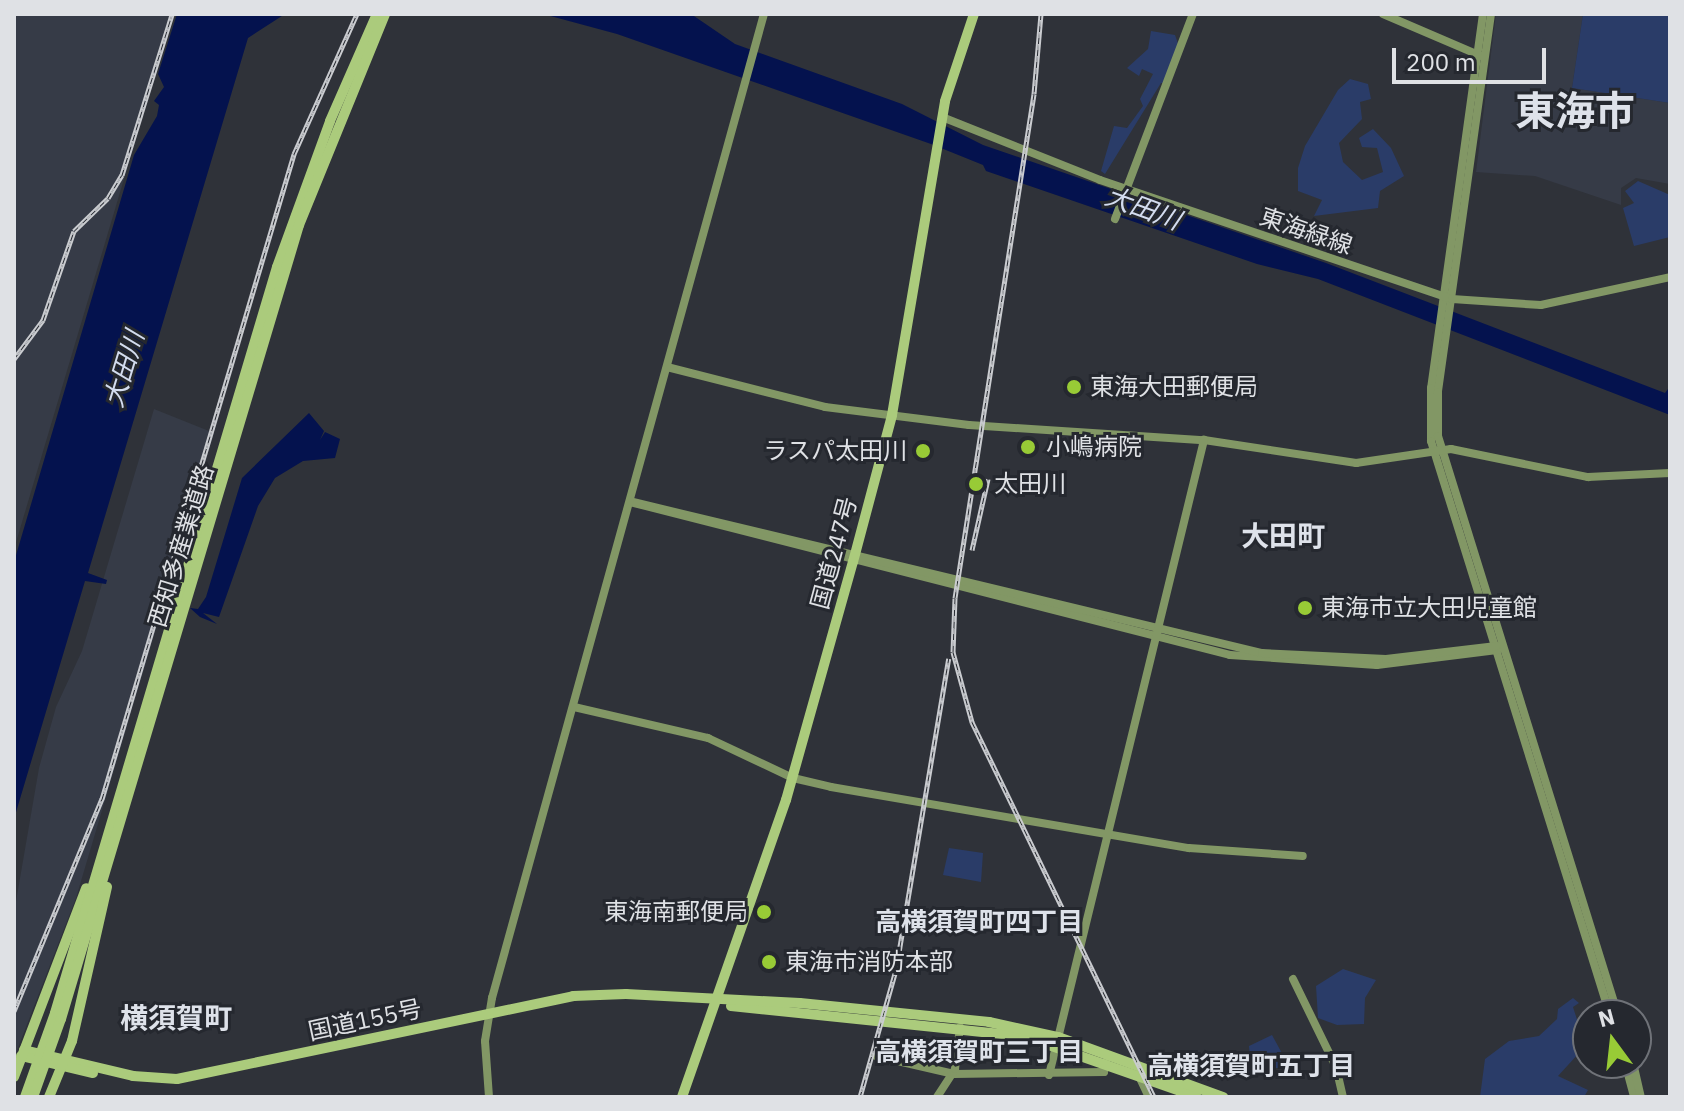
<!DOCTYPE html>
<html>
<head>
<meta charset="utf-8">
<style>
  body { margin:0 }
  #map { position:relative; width:1684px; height:1111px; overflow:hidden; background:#2f3239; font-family:"IBM Plex Sans","Noto Sans JP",sans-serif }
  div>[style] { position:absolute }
  .built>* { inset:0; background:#363b47 }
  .green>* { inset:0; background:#2a3c68 }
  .water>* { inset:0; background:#04124e }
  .secondary>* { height:8px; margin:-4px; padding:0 4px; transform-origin:4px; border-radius:4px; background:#829765 }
  .highway>* { height:10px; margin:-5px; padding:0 5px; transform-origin:5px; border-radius:5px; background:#abcb7c }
  .rail>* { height:5px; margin-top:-2.5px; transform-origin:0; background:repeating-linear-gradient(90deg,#25282f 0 6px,#caccd0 0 12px); box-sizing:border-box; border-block:2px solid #caccd0 }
  .dots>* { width:22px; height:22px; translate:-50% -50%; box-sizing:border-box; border:4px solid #25282f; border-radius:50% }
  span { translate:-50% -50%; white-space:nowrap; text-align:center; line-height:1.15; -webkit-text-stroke:6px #25282f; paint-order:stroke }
  .street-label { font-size:24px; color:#dfe1e5 }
  .poi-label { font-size:24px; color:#dfe1e5 }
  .left { translate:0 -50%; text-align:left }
  .right { translate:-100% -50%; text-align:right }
  .water-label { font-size:26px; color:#d3dcef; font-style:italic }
  .neighbourhood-label { font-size:26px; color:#dee2ea; font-weight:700 }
  .quarter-label { font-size:28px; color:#dee2ea; font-weight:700 }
  .town-label { font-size:40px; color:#dee2ea; font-weight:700 }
  .frame { position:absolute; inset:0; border:16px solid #dfe1e5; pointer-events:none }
  .north { position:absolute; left:1572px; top:999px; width:80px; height:80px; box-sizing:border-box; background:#25282f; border:2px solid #6f7278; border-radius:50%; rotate:345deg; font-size:22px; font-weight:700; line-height:32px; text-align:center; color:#dfe1e5 }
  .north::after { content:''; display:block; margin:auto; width:28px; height:36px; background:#98cb36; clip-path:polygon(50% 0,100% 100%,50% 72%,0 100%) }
  .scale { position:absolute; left:1392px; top:48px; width:154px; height:36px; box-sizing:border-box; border:4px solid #dfe1e5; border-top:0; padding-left:10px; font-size:24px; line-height:28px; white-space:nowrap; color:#dfe1e5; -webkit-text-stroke:6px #25282f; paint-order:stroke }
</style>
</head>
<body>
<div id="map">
  <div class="built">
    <i style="clip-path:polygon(14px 14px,173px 14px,14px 549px)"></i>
    <i style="clip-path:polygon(1496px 14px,1583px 14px,1572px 88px,1670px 103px,1670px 184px,1636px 178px,1621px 188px,1621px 205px,1535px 176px,1476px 172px)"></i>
    <i style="clip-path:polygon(154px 409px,214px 433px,76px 898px,14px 1058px,14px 913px,39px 768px,56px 707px,82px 651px)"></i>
  </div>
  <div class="green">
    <i style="clip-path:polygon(1583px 14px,1670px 14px,1670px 103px,1572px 88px)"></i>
    <i style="clip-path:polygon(1151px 31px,1175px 35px,1180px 49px,1167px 83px,1161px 83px,1105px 174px,1101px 171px,1114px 126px,1127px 128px,1143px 106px,1140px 99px,1153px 74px,1142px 69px,1139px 76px,1127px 68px,1148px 49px)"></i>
    <i style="clip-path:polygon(1350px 79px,1368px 84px,1371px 99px,1360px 102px,1362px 119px,1339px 143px,1343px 162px,1362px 180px,1383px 172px,1377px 148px,1362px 147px,1359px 138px,1373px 129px,1391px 148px,1404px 176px,1380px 191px,1378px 208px,1314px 216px,1322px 200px,1298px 191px,1298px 168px,1305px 146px,1338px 90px)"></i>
    <i style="clip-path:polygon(1638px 181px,1670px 195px,1670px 237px,1634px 246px,1623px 208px,1634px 203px,1625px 191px)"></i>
    <i style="clip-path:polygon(949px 848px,983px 853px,981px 882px,943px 875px)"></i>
    <i style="clip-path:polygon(1343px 969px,1376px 980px,1365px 998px,1364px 1024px,1337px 1025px,1318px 1018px,1316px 986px)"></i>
    <i style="clip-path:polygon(1573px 998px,1579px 1003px,1573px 1007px,1588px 1054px,1579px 1053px,1558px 1076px,1588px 1090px,1584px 1097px,1480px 1097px,1485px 1059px,1509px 1041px,1539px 1036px,1557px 1019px,1558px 1009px)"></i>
    <i style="clip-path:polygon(1272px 1035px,1290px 1068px,1251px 1068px,1249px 1046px)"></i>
  </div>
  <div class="water">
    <i style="clip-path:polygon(177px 14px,285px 14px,248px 38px,88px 573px,107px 580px,106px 584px,85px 581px,14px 819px,14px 562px,134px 155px,157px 116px,159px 105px,154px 101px,164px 87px,158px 74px)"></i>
    <i style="clip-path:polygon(543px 14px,691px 14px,735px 44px,902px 104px,983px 145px,1326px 263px,1665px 393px,1668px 389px,1670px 415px,1318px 279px,1257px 264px,986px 171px,983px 165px,931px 144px,617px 34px)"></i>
    <i style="clip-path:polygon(309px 413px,324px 431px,320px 440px,325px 432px,340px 439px,335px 458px,303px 461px,275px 478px,258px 506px,219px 617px,203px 613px,217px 624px,200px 617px,190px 608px,198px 609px,206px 597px,242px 478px)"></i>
  </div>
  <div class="secondary">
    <i style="left:1383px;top:14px;width:107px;rotate:23.2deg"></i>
    <i style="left:1483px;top:14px;width:378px;rotate:97.9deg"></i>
    <i style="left:1431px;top:388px;width:53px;rotate:90deg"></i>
    <i style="left:1431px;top:441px;width:601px;rotate:72.68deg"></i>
    <i style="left:1491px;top:14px;width:382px;rotate:98deg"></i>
    <i style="left:1438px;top:392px;width:44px;rotate:90deg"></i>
    <i style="left:1438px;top:436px;width:606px;rotate:72.73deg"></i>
    <i style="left:942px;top:117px;width:170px;rotate:21.7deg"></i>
    <i style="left:1100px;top:180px;width:372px;rotate:18.7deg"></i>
    <i style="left:1452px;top:299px;width:89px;rotate:3.9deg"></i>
    <i style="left:1541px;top:305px;width:132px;rotate:-12.2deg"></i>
    <i style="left:1115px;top:219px;width:219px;rotate:-69.2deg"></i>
    <i style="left:667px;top:367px;width:163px;rotate:14.2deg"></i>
    <i style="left:825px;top:407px;width:145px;rotate:7.1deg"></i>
    <i style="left:969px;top:425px;width:235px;rotate:3.7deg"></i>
    <i style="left:1204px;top:440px;width:154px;rotate:8.6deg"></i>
    <i style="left:1356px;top:463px;width:96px;rotate:-8.4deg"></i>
    <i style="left:1451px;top:449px;width:140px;rotate:11.6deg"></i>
    <i style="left:1588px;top:477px;width:82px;rotate:-2.8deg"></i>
    <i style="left:630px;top:502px;width:619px;rotate:14.31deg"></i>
    <i style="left:1230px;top:655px;width:147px;rotate:3.9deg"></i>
    <i style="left:1377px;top:665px;width:121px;rotate:-7.1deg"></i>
    <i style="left:633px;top:502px;width:647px;rotate:13.5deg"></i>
    <i style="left:1262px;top:653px;width:124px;rotate:2.8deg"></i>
    <i style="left:1386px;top:659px;width:111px;rotate:-6.7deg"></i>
    <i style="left:574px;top:707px;width:138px;rotate:13deg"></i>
    <i style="left:708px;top:738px;width:94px;rotate:25.2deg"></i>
    <i style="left:793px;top:778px;width:39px;rotate:13deg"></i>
    <i style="left:831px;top:787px;width:363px;rotate:9.7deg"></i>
    <i style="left:1189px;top:848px;width:114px;rotate:4deg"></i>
    <i style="left:1293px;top:979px;width:98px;rotate:64deg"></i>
    <i style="left:1336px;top:1067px;width:31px;rotate:77deg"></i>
    <i style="left:876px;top:1056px;width:80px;rotate:13deg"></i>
    <i style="left:954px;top:1074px;width:150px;rotate:-0.8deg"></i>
    <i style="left:1104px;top:1072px;width:10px;rotate:-79deg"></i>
    <i style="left:1625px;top:1063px;width:35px;rotate:75deg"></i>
    <i style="left:1633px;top:1063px;width:35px;rotate:77deg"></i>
    <i style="left:1049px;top:1075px;width:654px;rotate:-76.28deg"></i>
    <i style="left:1139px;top:1076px;width:23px;rotate:65deg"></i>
    <i style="left:489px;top:1097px;width:56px;rotate:-94.1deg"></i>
    <i style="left:485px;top:1041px;width:44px;rotate:-80.8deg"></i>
    <i style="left:492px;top:998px;width:1021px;rotate:-74.55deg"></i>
    <i style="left:937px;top:1097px;width:33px;rotate:-57deg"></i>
    <i style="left:955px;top:1069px;width:42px;rotate:-83.2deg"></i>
  </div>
  <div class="highway">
    <i style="left:731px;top:1006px;width:294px;rotate:5.9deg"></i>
    <i style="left:1023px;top:1036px;width:184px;rotate:19.3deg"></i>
    <i style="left:24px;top:1050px;width:112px;rotate:13.4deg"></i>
    <i style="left:133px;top:1076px;width:44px;rotate:3.9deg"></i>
    <i style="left:177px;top:1079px;width:405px;rotate:-11.8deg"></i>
    <i style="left:573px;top:996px;width:53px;rotate:-2.2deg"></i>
    <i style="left:626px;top:994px;width:174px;rotate:3deg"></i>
    <i style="left:800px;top:1003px;width:190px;rotate:5.7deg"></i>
    <i style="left:989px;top:1022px;width:71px;rotate:12.3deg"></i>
    <i style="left:1058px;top:1037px;width:176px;rotate:20deg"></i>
    <i style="left:21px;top:1056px;width:74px;rotate:13.3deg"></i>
    <i style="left:14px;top:1077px;width:202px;rotate:-69.1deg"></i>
    <i style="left:25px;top:1097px;width:89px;rotate:-70.3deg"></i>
    <i style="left:55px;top:1013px;width:778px;rotate:-73.43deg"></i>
    <i style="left:277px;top:267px;width:155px;rotate:-70deg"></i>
    <i style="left:330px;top:121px;width:117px;rotate:-66.3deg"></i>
    <i style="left:33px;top:1097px;width:83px;rotate:-70.3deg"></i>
    <i style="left:61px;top:1019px;width:829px;rotate:-73.31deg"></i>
    <i style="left:299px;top:225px;width:228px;rotate:-67.8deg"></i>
    <i style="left:49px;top:1097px;width:61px;rotate:-67.7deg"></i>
    <i style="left:72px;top:1041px;width:158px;rotate:-77.2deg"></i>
    <i style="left:682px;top:1097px;width:315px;rotate:-70.7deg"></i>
    <i style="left:786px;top:800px;width:247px;rotate:-74.3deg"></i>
    <i style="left:853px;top:562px;width:152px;rotate:-75.1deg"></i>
    <i style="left:892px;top:415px;width:318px;rotate:-80.4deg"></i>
    <i style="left:945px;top:101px;width:92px;rotate:-71.6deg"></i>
  </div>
  <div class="rail">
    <i style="left:1041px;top:14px;width:80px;rotate:95deg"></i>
    <i style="left:1034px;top:94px;width:510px;rotate:98.91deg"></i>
    <i style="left:955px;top:598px;width:54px;rotate:92.1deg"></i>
    <i style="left:953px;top:652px;width:73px;rotate:74.8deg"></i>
    <i style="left:972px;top:722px;width:417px;rotate:64.1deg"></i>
    <i style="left:14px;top:359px;width:49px;rotate:-53.4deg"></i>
    <i style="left:43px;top:320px;width:94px;rotate:-70.8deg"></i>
    <i style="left:74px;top:231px;width:47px;rotate:-44.1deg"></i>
    <i style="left:108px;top:198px;width:27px;rotate:-59deg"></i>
    <i style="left:122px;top:175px;width:169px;rotate:-72.7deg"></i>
    <i style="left:972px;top:550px;width:73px;rotate:-77.3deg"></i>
    <i style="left:14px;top:1011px;width:230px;rotate:-67.5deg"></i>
    <i style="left:102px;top:799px;width:673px;rotate:-73.42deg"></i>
    <i style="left:294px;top:154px;width:154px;rotate:-65.8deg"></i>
    <i style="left:860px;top:1097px;width:132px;rotate:-74.2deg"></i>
    <i style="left:896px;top:970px;width:316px;rotate:-80.4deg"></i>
  </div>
  <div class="dots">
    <i style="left:1074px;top:387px;background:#98cb36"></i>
    <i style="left:1028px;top:447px;background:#98cb36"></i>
    <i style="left:923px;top:451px;background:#98cb36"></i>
    <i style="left:976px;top:484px;background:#98cb36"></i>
    <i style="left:1305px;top:608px;background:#98cb36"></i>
    <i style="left:764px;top:912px;background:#98cb36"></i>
    <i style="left:769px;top:962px;background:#98cb36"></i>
  </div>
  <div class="street-label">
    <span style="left:1306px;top:231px;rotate:19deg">東海緑線</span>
    <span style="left:181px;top:546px;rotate:-73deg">西知多産業道路</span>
    <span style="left:834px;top:553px;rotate:-75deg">国道247号</span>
    <span style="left:365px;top:1020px;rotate:-12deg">国道155号</span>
  </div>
  <div class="poi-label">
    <span class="left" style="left:1090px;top:387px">東海大田郵便局</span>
    <span class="left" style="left:1046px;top:447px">小嶋病院</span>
    <span class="right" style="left:907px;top:451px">ラスパ太田川</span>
    <span class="left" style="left:994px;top:484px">太田川</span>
    <span class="left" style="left:1321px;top:608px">東海市立大田児童館</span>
    <span class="right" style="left:748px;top:912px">東海南郵便局</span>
    <span class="left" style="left:785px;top:962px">東海市消防本部</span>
  </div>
  <div class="water-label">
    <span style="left:1143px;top:208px;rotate:20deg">大田川</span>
    <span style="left:124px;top:369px;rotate:-73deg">大田川</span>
  </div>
  <div class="neighbourhood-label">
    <span style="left:979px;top:922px">高横須賀町四丁目</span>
    <span style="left:979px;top:1052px">高横須賀町三丁目</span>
    <span style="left:1251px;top:1066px">高横須賀町五丁目</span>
  </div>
  <div class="quarter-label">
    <span style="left:1283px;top:536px">大田町</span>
    <span style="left:176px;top:1018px">横須賀町</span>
  </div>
  <div class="town-label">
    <span style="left:1575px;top:110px">東海市</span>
  </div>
  <div class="frame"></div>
  <div class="north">N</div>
  <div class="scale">200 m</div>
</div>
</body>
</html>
